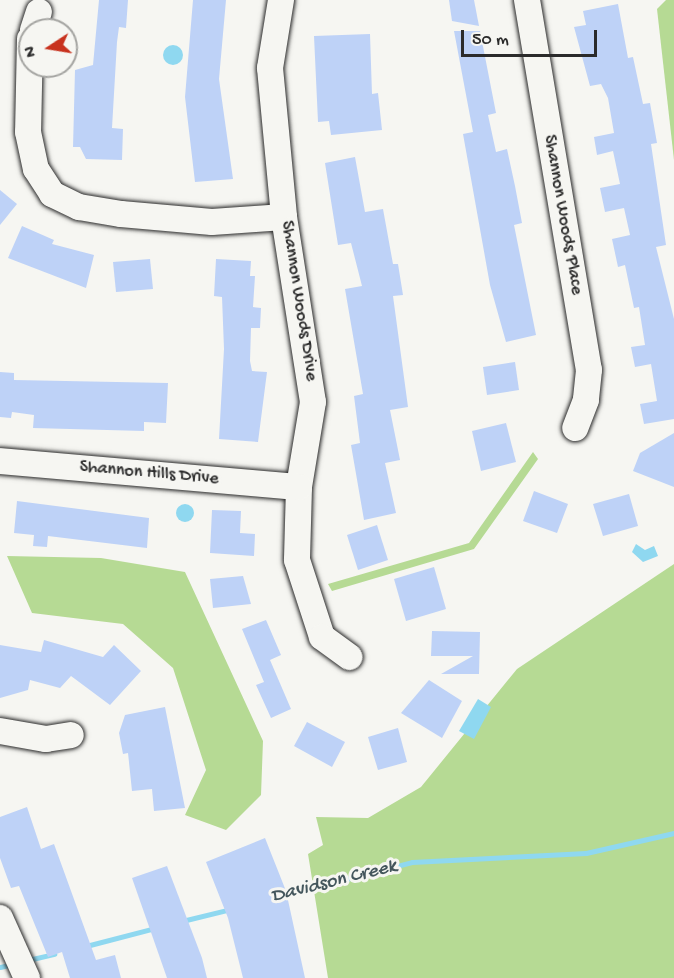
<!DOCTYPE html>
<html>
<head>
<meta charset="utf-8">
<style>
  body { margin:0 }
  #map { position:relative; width:674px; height:978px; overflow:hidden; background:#f6f6f2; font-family:"Gochi Hand",sans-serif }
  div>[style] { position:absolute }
  .green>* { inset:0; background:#b6da94 }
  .water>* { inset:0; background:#8fd8f0 }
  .round { border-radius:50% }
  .stream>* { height:5px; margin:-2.5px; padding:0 2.5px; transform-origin:2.5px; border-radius:2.5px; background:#8fd8f0 }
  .building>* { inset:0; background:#bed2f7 }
  .roads { filter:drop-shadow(0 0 2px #2b2b2b) drop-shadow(0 0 2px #2b2b2b) }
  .minor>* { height:26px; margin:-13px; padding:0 13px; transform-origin:13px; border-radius:13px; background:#f6f6f2 }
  span { translate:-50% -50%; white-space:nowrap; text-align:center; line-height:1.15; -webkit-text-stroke:6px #f6f6f2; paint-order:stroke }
  .street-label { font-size:18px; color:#2b2b2b }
  .water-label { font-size:20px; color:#44565c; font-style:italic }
  .north { position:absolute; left:18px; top:18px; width:60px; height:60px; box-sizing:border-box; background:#f6f6f2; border:2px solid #a5a5a2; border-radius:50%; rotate:258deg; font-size:16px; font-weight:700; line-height:24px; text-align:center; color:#2b2b2b }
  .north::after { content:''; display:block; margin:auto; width:21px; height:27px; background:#c8321e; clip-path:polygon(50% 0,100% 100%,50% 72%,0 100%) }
  .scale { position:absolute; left:461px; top:30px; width:136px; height:27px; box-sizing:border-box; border:3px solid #2b2b2b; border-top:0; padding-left:8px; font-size:18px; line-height:21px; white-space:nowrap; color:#2b2b2b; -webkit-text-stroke:4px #f6f6f2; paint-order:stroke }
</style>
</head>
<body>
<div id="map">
  <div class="green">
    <i style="clip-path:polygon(666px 0,674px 0,674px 160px,657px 9px)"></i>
    <i style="clip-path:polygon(533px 452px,538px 459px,474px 549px,332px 591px,328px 584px,469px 543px)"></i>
    <i style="clip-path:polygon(7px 556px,101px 558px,185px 572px,263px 741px,261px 795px,226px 830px,185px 815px,206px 770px,173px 668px,123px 624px,32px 613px)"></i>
    <i style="clip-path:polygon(674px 564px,674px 978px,328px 978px,308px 854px,323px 845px,316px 817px,368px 818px,421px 787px,517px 669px)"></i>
  </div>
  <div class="water">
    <i class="round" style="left:163px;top:45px;width:20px;height:20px"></i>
    <i class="round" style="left:176px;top:504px;width:18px;height:18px"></i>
    <i style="clip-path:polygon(636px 544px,645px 550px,654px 546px,658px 556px,643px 562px,632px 552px)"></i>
    <i style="clip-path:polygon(478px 699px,491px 707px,474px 739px,459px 731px)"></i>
  </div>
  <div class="stream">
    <i style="left:281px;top:896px;width:135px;rotate:-14.5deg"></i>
    <i style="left:412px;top:862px;width:174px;rotate:-3deg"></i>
    <i style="left:586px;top:853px;width:90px;rotate:-12.8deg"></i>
    <i style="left:182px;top:921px;width:50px;rotate:-13.8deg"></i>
    <i style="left:86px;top:946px;width:71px;rotate:-14.6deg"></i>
    <i style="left:28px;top:960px;width:27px;rotate:-13deg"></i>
    <i style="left:0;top:967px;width:13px;rotate:-13deg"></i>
  </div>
  <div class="building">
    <i style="clip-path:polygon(99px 0,128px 0,126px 28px,119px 27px,117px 42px,112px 128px,123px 129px,122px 160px,86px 159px,80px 147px,73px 147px,75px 70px,93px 65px)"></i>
    <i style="clip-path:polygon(193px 0,226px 0,219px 79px,233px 179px,195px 182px,185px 97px)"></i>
    <i style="clip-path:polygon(449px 0,474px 0,479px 26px,452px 21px)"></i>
    <i style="clip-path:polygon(618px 4px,628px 58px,633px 57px,643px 104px,650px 103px,657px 143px,651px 144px,666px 245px,656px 247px,674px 319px,674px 419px,644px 424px,640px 404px,657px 401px,651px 364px,635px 367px,631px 347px,645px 345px,639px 307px,634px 308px,625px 265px,618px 267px,612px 239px,630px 235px,624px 208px,605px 212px,600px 188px,620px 184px,613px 151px,597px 155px,594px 137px,614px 133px,608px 98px,601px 84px,590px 86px,574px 27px,586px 25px,583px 11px)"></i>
    <i style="clip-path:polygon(454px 31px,480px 31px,496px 113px,488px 115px,496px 152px,507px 149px,515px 186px,522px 223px,514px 225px,536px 335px,506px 342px,490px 285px,463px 134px,473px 132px)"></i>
    <i style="clip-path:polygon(370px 34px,372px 94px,378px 93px,382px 130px,331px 135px,329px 121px,318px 122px,314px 36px)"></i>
    <i style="clip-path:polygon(355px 157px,365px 212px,383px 209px,393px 264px,398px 264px,403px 295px,393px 296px,408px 407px,390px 410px,400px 460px,385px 463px,396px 513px,364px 520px,351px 445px,360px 443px,354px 396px,363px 394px,345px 289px,362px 286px,351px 243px,338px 245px,325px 163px)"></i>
    <i style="clip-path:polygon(0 190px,17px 204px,0 225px)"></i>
    <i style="clip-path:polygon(22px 226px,54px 240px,52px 244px,94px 255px,86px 288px,8px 258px)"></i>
    <i style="clip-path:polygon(150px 259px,153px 289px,116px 292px,113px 262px)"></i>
    <i style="clip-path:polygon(216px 259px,251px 261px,250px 276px,255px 276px,253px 307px,261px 308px,260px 328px,251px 328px,250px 361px,252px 371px,267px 372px,258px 442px,219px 439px,224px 349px,222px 297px,214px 296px)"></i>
    <i style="clip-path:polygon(515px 362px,519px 390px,487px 395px,483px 367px)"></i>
    <i style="clip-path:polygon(0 372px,14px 373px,14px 380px,168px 383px,166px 423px,144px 422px,144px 431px,33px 428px,34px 415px,12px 412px,11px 418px,0 417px)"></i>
    <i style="clip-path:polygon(506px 423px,516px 462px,481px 471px,472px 431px)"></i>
    <i style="clip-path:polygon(674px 433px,674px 487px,633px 471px,640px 453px)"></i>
    <i style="clip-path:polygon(534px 491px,568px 504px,557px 533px,523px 521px)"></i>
    <i style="clip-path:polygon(629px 494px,638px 526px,603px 536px,593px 504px)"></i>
    <i style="clip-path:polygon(17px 501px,149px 518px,147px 548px,48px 536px,47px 547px,33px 546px,34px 535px,14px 533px)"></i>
    <i style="clip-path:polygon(212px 510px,241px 511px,240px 533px,255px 534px,254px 556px,210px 553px)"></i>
    <i style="clip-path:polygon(377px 525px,388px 560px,358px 570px,347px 535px)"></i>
    <i style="clip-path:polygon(434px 567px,446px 609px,406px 621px,394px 579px)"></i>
    <i style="clip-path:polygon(243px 576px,251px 604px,213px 608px,210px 579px)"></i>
    <i style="clip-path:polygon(266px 620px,281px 655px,270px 660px,291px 709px,271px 718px,256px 685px,264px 682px,242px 629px)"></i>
    <i style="clip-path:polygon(432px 631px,480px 632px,479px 674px,441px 674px,473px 656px,431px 656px)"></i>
    <i style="clip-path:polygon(44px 640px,103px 657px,114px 645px,141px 671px,110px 705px,71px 676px,60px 688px,30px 680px,28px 690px,0 698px,0 645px,41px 652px)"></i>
    <i style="clip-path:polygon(429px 680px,462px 701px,442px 738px,401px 713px)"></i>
    <i style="clip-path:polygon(165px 707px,185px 808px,154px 811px,152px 789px,132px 791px,128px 753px,123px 754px,119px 733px,125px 715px)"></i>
    <i style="clip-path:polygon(307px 722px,345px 742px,332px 767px,294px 746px)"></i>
    <i style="clip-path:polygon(398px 728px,407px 762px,378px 770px,368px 737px)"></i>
    <i style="clip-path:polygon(27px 807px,41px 849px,54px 844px,96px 960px,115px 955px,121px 978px,70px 978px,62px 952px,48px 957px,19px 886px,11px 888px,0 858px,0 817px)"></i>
    <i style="clip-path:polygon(265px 838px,286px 891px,305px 978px,243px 978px,228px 918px,206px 862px)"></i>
    <i style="clip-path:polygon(167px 866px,202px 958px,207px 978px,167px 978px,132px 878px)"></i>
  </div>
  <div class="roads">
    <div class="minor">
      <i style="left:281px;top:0;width:69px;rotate:99.2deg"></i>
      <i style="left:270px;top:68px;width:150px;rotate:84.6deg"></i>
      <i style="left:284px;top:217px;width:187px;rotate:81.1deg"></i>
      <i style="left:313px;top:402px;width:86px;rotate:99.4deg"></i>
      <i style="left:299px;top:487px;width:73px;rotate:91.6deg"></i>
      <i style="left:297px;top:560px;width:81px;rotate:72deg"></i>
      <i style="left:322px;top:637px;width:34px;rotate:36deg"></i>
      <i style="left:527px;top:0;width:375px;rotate:80.5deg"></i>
      <i style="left:589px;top:370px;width:30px;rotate:96deg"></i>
      <i style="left:586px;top:400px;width:30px;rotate:111deg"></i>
      <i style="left:33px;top:30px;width:19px;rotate:-72deg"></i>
      <i style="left:30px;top:39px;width:93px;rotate:91.2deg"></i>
      <i style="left:28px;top:132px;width:38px;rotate:78deg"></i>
      <i style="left:36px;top:169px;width:30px;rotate:57deg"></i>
      <i style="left:52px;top:194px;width:30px;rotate:26deg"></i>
      <i style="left:79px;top:207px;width:43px;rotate:9.5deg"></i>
      <i style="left:121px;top:214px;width:91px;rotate:5deg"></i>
      <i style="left:212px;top:222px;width:72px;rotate:-4deg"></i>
      <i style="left:0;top:461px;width:300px;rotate:5deg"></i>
      <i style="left:0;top:731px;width:47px;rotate:9.9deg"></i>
      <i style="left:46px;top:739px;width:25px;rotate:-9deg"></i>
      <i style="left:0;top:918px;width:66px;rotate:65.8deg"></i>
    </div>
  </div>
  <div class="street-label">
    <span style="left:562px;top:215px;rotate:80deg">Shannon Woods Place</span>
    <span style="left:298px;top:301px;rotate:81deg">Shannon Woods Drive</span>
    <span style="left:149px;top:474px;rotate:5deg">Shannon Hills Drive</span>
  </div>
  <div class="water-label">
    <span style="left:334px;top:882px;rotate:-14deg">Davidson Creek</span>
  </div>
  <div class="north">N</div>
  <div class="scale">50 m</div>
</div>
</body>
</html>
